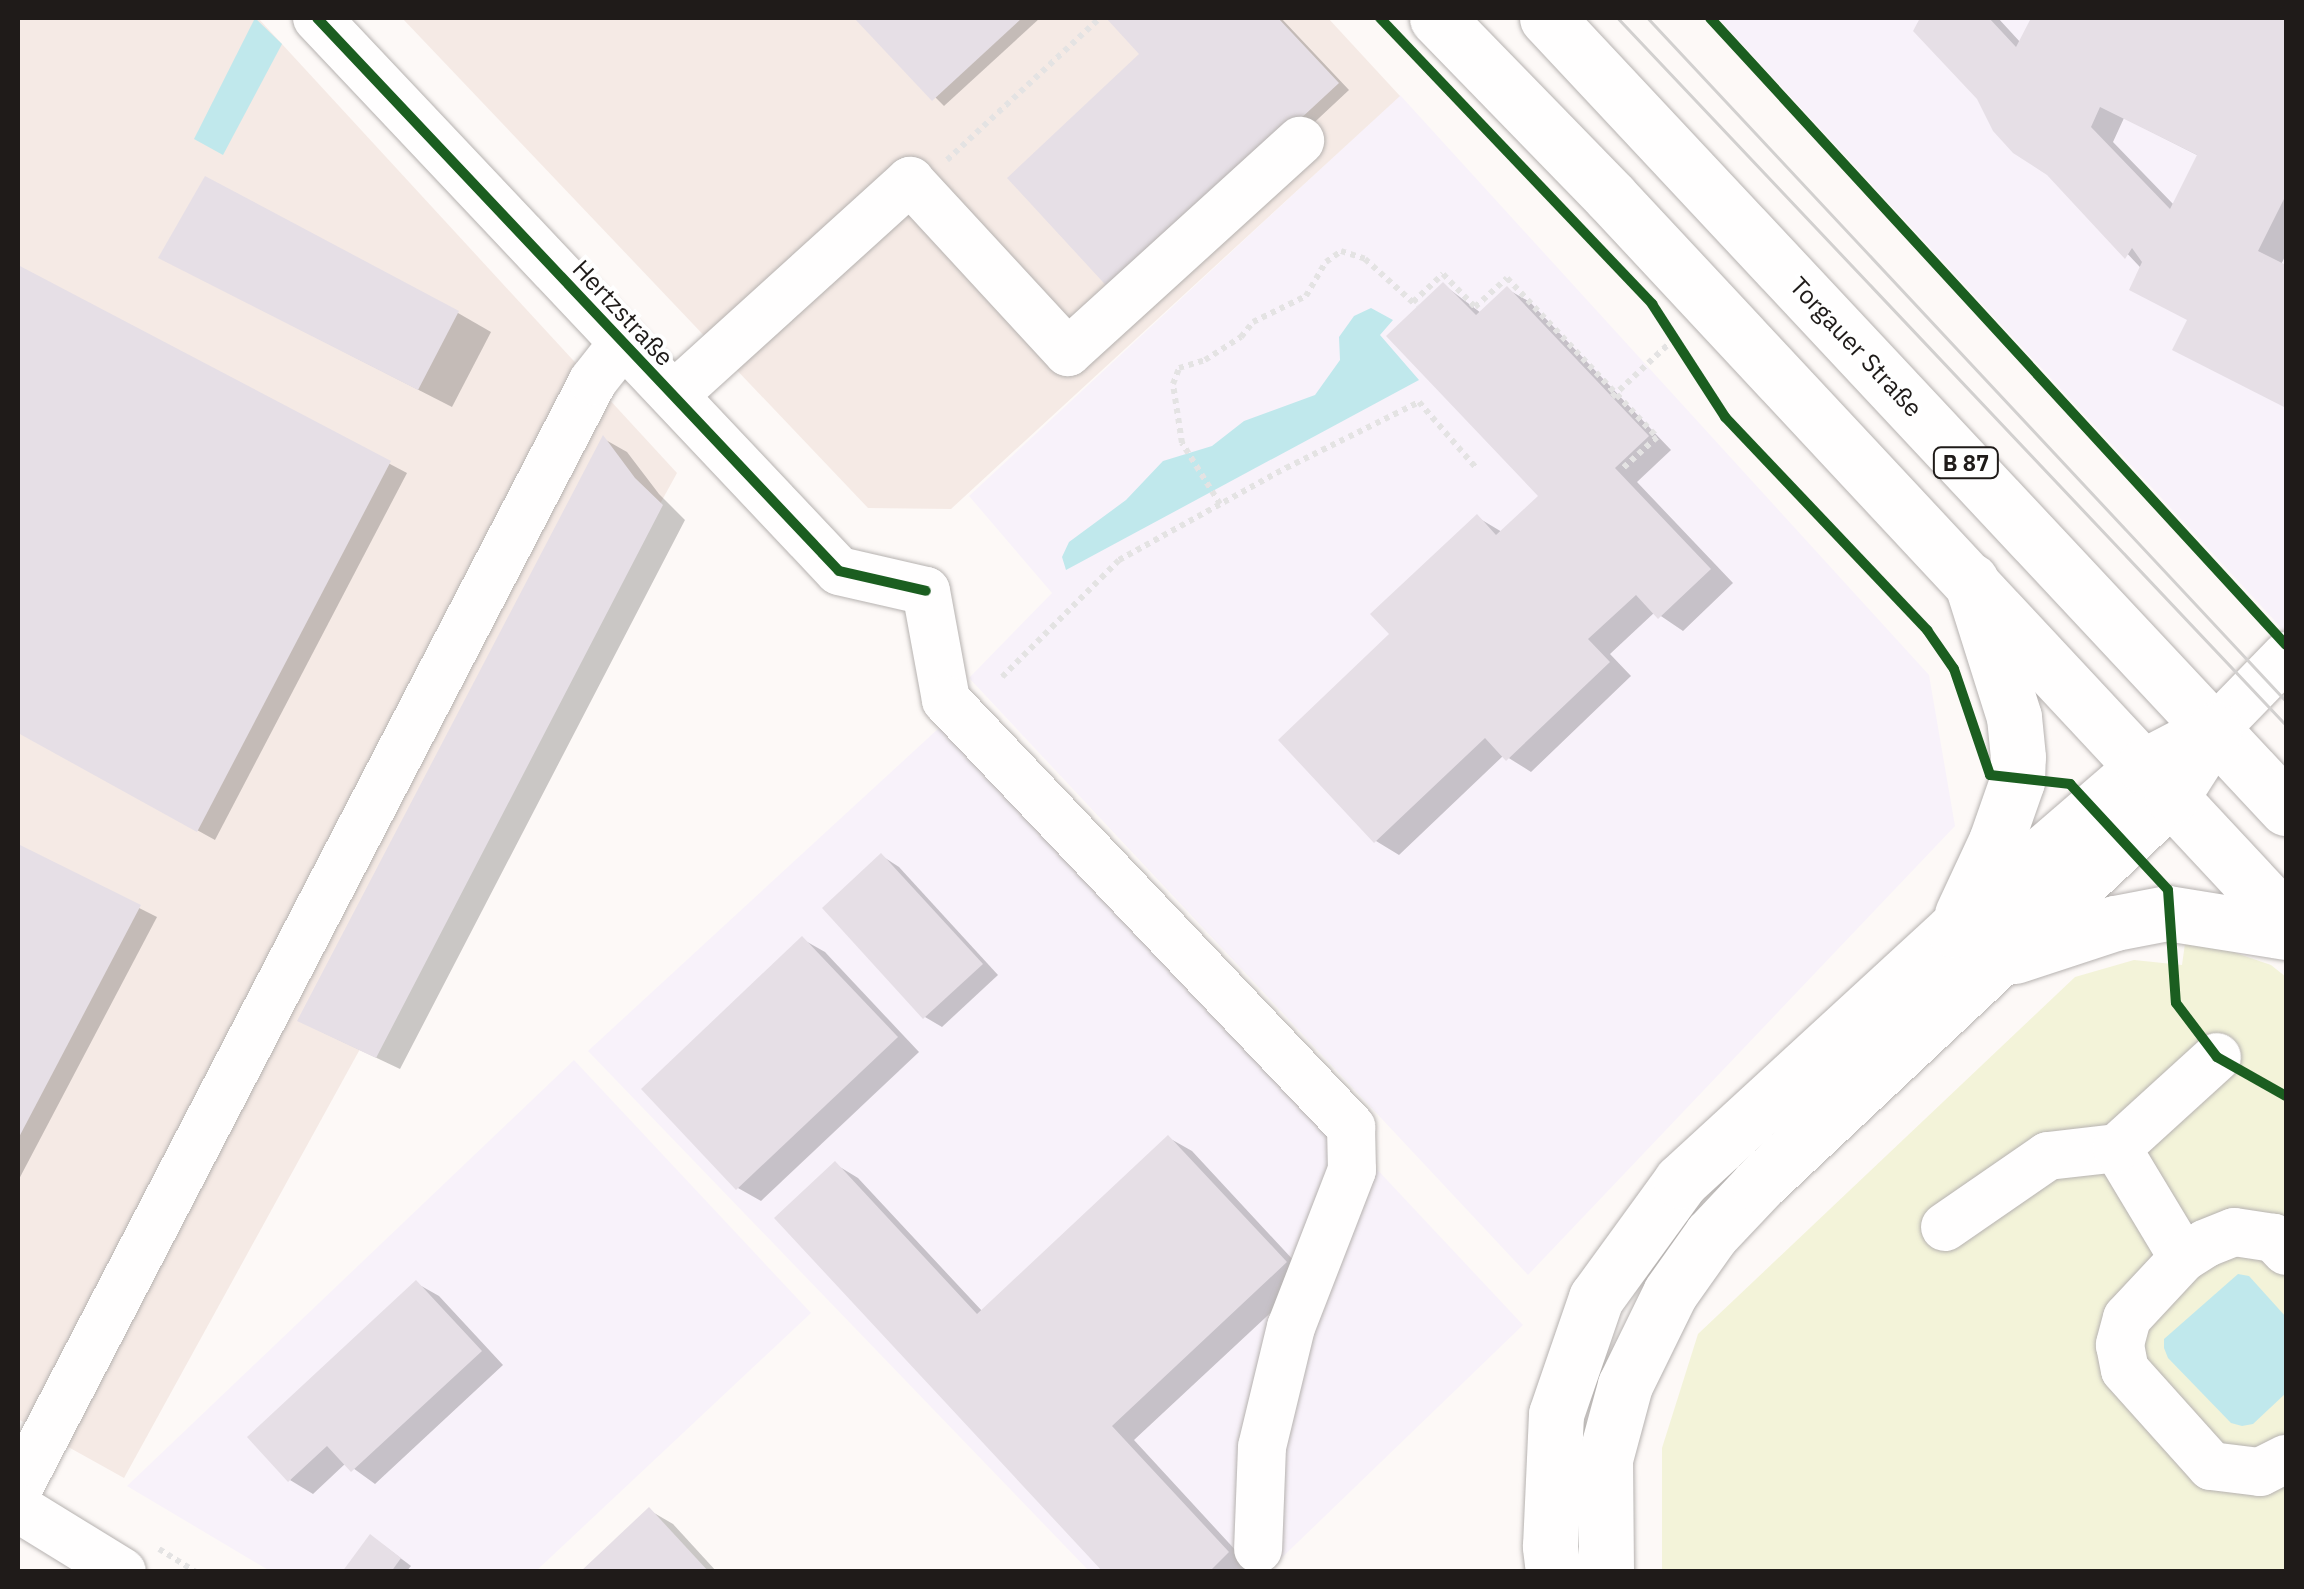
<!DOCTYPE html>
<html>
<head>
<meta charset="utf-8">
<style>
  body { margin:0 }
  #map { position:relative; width:2304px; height:1589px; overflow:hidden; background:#fdf9f7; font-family:"IBM Plex Sans",sans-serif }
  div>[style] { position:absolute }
  .commercial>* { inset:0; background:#f8f2fa }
  .built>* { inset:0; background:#f5eae5 }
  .green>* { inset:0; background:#f3f3d9 }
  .water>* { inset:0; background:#c0e8ec }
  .shadow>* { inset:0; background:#0003 }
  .building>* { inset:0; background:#e6dfe6 }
  .path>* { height:6px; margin-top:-3px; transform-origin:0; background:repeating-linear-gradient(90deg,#e4e3e3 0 5px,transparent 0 10px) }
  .roads { filter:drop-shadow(0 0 2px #b6b2b0) drop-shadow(0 0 2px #b6b2b0) }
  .minor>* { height:48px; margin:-24px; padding:0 24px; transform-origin:24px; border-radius:24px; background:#fffefe }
  .major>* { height:55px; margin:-27.5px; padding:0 27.5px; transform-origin:27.5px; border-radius:27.5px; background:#fffefe }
  .highway>* { height:55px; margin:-27.5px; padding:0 27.5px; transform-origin:27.5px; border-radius:27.5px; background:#fffefe }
  .tram>* { height:2.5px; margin:-1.25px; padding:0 1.25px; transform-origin:1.25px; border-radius:1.25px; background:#d2d0cf }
  .cycleway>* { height:10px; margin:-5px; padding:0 5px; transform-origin:5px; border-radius:5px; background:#1b5e20 }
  span { translate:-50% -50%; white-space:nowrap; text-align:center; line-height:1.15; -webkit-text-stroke:8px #fff; paint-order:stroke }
  .shield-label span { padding:2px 8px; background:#fff; border:2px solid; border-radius:8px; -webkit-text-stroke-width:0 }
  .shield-label { font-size:22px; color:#1f1b19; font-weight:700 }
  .street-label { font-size:25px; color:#1f1b19 }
  .frame { position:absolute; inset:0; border:20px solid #1f1b19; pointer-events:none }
</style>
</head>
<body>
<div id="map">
  <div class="commercial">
    <i style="clip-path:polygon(1718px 18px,2286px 18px,2286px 633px)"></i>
    <i style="clip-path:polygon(1400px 95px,1929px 675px,1955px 826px,1528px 1275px,969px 678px,1052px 593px,969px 496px)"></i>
    <i style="clip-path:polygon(952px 716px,1523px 1325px,1268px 1571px,1089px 1571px,588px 1051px)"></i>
    <i style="clip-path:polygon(574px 1060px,811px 1313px,536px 1571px,270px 1571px,127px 1486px)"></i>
  </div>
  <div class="built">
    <i style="clip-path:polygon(18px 18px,258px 18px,677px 473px,124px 1478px,18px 1419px)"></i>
    <i style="clip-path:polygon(402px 18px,1328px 18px,1400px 96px,951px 509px,868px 508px)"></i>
  </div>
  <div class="green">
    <i style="clip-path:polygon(2186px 936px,2271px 965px,2286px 977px,2286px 1571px,1662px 1571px,1662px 1448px,1698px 1334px,2075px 977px,2134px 960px,2182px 965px)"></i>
  </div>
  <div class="water">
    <i style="clip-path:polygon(255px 18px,282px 44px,223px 155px,194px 139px)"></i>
    <i style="clip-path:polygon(1371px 308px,1393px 320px,1380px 335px,1419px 380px,1066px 570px,1062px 557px,1069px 542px,1126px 500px,1163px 461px,1212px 446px,1244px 421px,1315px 395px,1340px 360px,1339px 337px,1354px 316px)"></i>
    <i style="clip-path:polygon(2238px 1274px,2249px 1276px,2286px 1317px,2286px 1393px,2253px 1424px,2242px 1426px,2231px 1423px,2168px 1358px,2164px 1348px,2164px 1339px)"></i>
  </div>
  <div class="shadow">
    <i style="clip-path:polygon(857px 18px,1040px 18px,944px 106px)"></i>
    <i style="clip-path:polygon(1109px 18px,1281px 18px,1349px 90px,1126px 298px,1143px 54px)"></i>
    <i style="clip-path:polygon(evenodd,1923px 18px,1998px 18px,2021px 43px,2034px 18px,2286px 18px,2286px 254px,2281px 265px,2286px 268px,2286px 407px,2198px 362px,2190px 320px,1916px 30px,1923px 18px,2124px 118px,2199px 156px,2174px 205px,2113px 142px,2124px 118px)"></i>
    <i style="clip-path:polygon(18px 268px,407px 473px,215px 840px,18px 731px)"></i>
    <i style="clip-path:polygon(194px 275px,458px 313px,491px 332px,452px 407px)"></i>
    <i style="clip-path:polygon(1444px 285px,1481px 313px,1507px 289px,1530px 302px,1671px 450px,1637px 482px,1733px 583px,1683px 631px,1655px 612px,1610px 654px,1631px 676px,1531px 772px,1504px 755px,1399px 855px,1376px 841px,1281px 740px,1393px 634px,1477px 517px,1502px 532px,1541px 496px)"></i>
    <i style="clip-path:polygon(604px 439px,627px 452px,659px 494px,685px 520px,400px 1069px,324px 1033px)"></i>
    <i style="clip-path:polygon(18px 847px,157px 917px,18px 1181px)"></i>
    <i style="clip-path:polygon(882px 856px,899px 867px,998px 975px,942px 1027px,925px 1017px)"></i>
    <i style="clip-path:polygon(802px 939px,825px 952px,919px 1052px,761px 1201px,738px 1188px)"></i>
    <i style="clip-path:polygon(1169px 1138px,1192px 1151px,1309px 1277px,1134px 1440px,1251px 1567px,1246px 1572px,1107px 1572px,835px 1164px,858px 1178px,983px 1312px)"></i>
    <i style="clip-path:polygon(416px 1283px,439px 1296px,503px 1365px,375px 1484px,346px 1463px,313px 1494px,290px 1480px)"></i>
    <i style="clip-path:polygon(649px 1510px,673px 1524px,717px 1572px,584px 1572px)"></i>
    <i style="clip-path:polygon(382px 1544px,411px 1566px,406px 1572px,349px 1572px)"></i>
  </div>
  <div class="building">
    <i style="clip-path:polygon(854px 18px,1022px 18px,932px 101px)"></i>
    <i style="clip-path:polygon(1106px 18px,1278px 18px,1339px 83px,1113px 293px,1007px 178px,1139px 54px)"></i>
    <i style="clip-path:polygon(evenodd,1920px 18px,1989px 18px,2016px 47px,2031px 18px,2286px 18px,2286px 195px,2258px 251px,2286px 265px,2286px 408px,2172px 350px,2187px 320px,2129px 290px,2142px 262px,2132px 248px,2125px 259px,2047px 175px,2013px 153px,1993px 131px,1977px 99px,1913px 31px,1920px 18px,2100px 107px,2197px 155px,2170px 209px,2091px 127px,2100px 107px)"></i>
    <i style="clip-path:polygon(205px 176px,459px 311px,418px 390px,158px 258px)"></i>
    <i style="clip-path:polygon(18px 265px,391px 461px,197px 832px,18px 733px)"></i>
    <i style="clip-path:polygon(1443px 282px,1476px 315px,1507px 286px,1649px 436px,1615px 468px,1711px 569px,1658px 619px,1636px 595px,1588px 639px,1610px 662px,1506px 761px,1485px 738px,1374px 843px,1278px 740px,1389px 634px,1370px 614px,1477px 514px,1496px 535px,1538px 496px,1386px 336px)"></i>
    <i style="clip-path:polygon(603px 435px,635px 478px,663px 505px,376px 1058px,297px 1021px)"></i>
    <i style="clip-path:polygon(18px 844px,141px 905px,18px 1139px)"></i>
    <i style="clip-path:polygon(881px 853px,983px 964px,923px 1019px,822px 908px)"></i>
    <i style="clip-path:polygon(802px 936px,898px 1037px,736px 1190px,641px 1089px)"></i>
    <i style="clip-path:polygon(1168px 1135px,1287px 1262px,1112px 1426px,1229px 1552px,1209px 1572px,1103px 1572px,774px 1218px,835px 1161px,977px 1314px)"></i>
    <i style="clip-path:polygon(416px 1280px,482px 1351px,351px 1472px,327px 1446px,288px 1482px,247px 1437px)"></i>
    <i style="clip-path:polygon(649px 1507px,709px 1572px,580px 1572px)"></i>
    <i style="clip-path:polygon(370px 1534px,401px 1558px,391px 1572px,342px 1572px)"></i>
  </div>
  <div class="path">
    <i style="left:947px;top:160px;width:209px;rotate:-42.9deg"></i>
    <i style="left:1413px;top:302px;width:41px;rotate:-43deg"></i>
    <i style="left:1443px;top:274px;width:46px;rotate:45.9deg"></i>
    <i style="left:1475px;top:307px;width:43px;rotate:-42.2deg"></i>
    <i style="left:1507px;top:278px;width:219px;rotate:46.7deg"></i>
    <i style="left:1657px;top:437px;width:46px;rotate:137.6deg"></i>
    <i style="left:1612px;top:397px;width:86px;rotate:-43.1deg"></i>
    <i style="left:1220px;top:504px;width:72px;rotate:-121.9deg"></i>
    <i style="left:1182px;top:443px;width:60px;rotate:-98.7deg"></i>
    <i style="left:1173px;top:384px;width:17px;rotate:-69deg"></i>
    <i style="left:1179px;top:368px;width:27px;rotate:-17deg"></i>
    <i style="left:1205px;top:360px;width:43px;rotate:-32.6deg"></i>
    <i style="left:1241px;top:337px;width:19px;rotate:-51deg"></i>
    <i style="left:1253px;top:322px;width:59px;rotate:-26.1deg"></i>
    <i style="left:1306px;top:296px;width:39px;rotate:-60deg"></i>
    <i style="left:1326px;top:262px;width:19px;rotate:-36deg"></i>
    <i style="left:1341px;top:251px;width:25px;rotate:18deg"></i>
    <i style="left:1365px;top:259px;width:70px;rotate:42.1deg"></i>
    <i style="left:1002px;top:677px;width:165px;rotate:-45deg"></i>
    <i style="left:1119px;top:560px;width:191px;rotate:-28.9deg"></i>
    <i style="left:1286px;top:468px;width:148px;rotate:-26.4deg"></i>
    <i style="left:1419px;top:402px;width:89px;rotate:49.1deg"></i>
    <i style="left:159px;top:1549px;width:44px;rotate:31.9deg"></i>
  </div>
  <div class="roads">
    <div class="minor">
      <i style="left:317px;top:18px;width:760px;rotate:46.65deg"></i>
      <i style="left:839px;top:571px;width:89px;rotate:12.9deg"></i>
      <i style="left:926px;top:591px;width:111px;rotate:79.6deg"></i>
      <i style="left:946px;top:700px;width:589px;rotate:46.51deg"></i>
      <i style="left:1351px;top:1127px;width:43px;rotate:88.7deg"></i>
      <i style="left:1352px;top:1170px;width:168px;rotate:111.2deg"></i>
      <i style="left:1291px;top:1327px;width:123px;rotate:103.6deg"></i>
      <i style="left:1262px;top:1447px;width:102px;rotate:92.2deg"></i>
      <i style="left:674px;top:395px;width:319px;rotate:-42.2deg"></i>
      <i style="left:910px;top:181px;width:233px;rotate:47.3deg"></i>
      <i style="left:1068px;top:352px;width:314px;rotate:-42.3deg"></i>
      <i style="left:2215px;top:729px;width:102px;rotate:-45.8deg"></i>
      <i style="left:2117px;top:1148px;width:128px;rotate:59deg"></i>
      <i style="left:1945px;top:1227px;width:125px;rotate:-34.6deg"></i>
      <i style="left:2048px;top:1156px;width:69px;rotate:-6.6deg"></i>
      <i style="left:2117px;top:1148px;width:135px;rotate:-42.3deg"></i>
      <i style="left:2286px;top:1251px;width:18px;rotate:-133deg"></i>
      <i style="left:2274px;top:1238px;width:40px;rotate:-171.5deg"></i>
      <i style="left:2234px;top:1232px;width:31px;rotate:158deg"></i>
      <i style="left:2205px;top:1244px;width:26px;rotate:148deg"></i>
      <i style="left:2183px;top:1258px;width:82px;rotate:133deg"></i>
      <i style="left:2127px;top:1318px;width:28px;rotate:105deg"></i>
      <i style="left:2120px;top:1345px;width:25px;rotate:79deg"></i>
      <i style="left:2125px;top:1370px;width:129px;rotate:48.1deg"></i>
      <i style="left:2211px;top:1466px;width:49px;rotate:7deg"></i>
      <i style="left:2260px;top:1472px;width:29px;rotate:-27deg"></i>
      <i style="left:18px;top:1489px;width:1248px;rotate:-62.57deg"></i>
      <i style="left:593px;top:381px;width:48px;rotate:-51.7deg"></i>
      <i style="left:18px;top:1508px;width:122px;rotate:31.6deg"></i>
    </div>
    <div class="major">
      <i style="left:1437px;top:18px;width:248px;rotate:45.8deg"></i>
      <i style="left:1610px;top:196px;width:991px;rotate:47deg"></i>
      <i style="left:1547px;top:18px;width:1082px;rotate:46.91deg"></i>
    </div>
    <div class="highway">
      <i style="left:1962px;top:914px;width:81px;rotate:-65deg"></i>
      <i style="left:1996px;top:841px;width:64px;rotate:-70.7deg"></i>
      <i style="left:2017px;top:781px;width:24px;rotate:-88deg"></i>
      <i style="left:2018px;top:757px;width:40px;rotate:-95.7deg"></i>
      <i style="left:2014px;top:717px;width:143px;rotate:-107.5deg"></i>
      <i style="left:2015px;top:956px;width:105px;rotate:-18.3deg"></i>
      <i style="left:2115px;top:923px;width:53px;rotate:-10.9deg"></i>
      <i style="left:2167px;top:913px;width:121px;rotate:9.1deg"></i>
      <i style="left:1553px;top:1572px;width:26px;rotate:-97deg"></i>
      <i style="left:1550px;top:1546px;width:132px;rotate:-87.4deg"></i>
      <i style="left:1556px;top:1414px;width:123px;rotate:-71deg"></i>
      <i style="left:1596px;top:1298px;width:145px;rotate:-54deg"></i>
      <i style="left:1681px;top:1181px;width:371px;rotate:-42.6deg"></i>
      <i style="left:1954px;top:930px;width:251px;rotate:-40.8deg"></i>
      <i style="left:2144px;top:766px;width:80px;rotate:-27.5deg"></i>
      <i style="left:1606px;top:1572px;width:113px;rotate:-90.5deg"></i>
      <i style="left:1605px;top:1459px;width:77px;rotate:-74.9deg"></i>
      <i style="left:1625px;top:1385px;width:102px;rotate:-63.9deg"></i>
      <i style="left:1670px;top:1293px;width:71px;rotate:-54.7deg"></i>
      <i style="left:1711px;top:1235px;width:70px;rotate:-46.7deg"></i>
      <i style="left:1759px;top:1184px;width:567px;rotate:-43.21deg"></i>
      <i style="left:2172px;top:796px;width:76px;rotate:-57.4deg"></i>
    </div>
  </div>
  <div class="tram">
    <i style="left:1618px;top:18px;width:973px;rotate:46.62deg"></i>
    <i style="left:1648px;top:18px;width:935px;rotate:46.95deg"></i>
  </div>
  <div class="cycleway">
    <i style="left:317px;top:18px;width:760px;rotate:46.65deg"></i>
    <i style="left:839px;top:571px;width:89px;rotate:12.9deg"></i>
    <i style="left:1380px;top:18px;width:395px;rotate:46.4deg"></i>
    <i style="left:1652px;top:304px;width:135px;rotate:57.1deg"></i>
    <i style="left:1725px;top:417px;width:294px;rotate:46.5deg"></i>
    <i style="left:1927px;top:630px;width:47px;rotate:55.3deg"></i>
    <i style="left:1954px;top:669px;width:112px;rotate:71.2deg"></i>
    <i style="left:1990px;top:775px;width:81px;rotate:6.4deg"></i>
    <i style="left:2070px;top:784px;width:144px;rotate:47.2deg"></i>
    <i style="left:2168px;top:890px;width:113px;rotate:86deg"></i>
    <i style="left:2176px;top:1003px;width:68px;rotate:52.8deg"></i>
    <i style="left:2217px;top:1057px;width:79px;rotate:29.5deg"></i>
    <i style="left:1710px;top:18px;width:851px;rotate:47.43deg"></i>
  </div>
  <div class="shield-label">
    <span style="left:1966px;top:463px">B 87</span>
  </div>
  <div class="street-label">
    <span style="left:623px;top:313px;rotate:47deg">Hertzstraße</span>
    <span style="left:1856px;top:347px;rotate:47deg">Torgauer Straße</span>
  </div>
  <div class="frame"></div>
</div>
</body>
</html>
